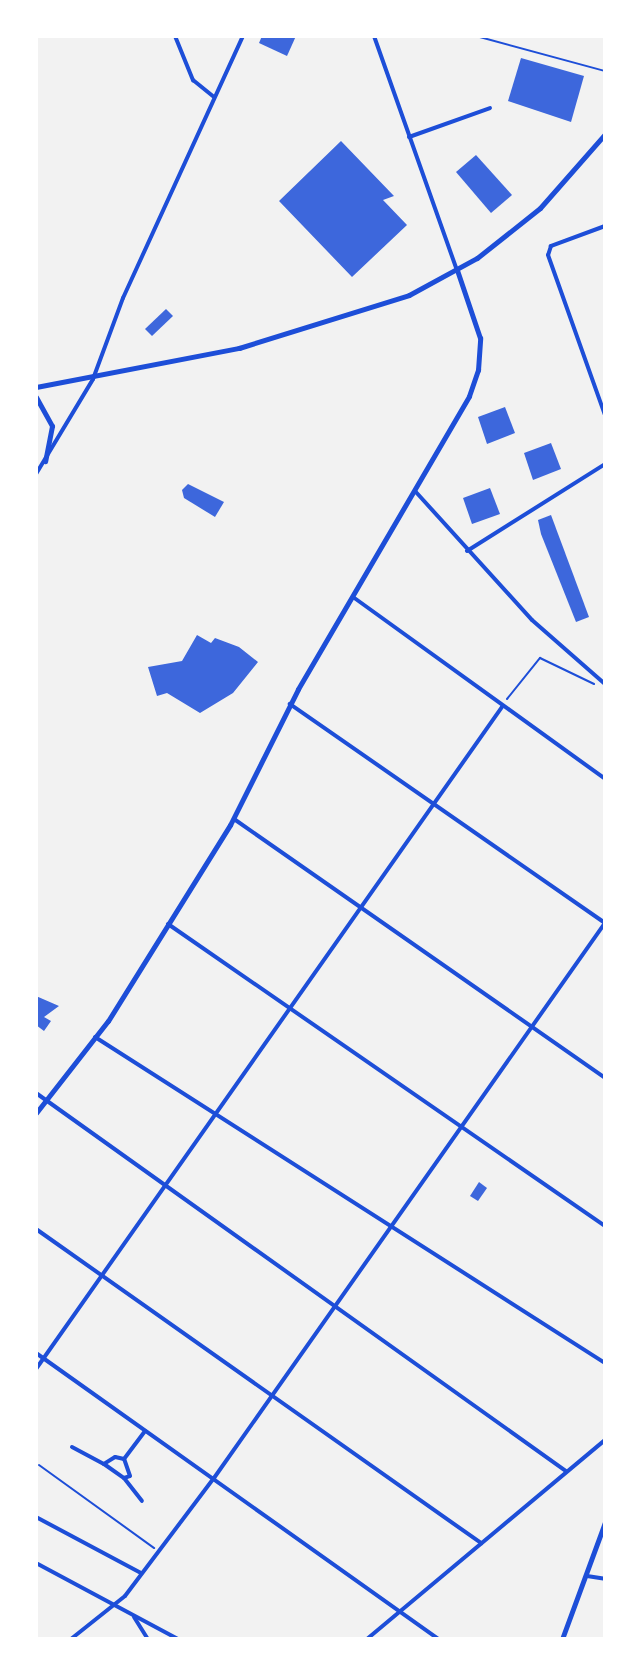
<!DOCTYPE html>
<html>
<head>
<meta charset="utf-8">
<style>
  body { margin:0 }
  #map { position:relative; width:641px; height:1675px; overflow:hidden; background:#f2f2f2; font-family:Raleway,sans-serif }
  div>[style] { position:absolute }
  .building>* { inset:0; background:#3d67dc }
  .path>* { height:2px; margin:-1px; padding:0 1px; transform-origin:1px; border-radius:1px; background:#1d4ed8 }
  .minor>* { height:4px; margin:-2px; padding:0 2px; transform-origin:2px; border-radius:2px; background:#1d4ed8 }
  .tertiary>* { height:5px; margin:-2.5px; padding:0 2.5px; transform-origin:2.5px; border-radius:2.5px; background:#1d4ed8 }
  span { translate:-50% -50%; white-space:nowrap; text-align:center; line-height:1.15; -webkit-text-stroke:6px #fff; paint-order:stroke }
  .frame { position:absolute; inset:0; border:38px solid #fff; pointer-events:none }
</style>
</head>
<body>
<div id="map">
  <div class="building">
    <i style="clip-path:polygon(262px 36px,296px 36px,287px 56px,259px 43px)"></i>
    <i style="clip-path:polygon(521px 58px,584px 76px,571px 122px,508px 101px)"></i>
    <i style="clip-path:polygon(341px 141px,394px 196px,383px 200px,407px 225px,352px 277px,279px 201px)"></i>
    <i style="clip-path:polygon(476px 155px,512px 195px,491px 213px,456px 172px)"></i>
    <i style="clip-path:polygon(166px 309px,173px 316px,152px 336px,145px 329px)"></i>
    <i style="clip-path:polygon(505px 407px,515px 433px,487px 444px,478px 417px)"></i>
    <i style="clip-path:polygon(551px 443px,561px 469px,533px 480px,524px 453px)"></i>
    <i style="clip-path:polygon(188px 484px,224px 502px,215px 517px,184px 498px,182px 490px)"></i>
    <i style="clip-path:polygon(490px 488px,500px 514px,472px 524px,463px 498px)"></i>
    <i style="clip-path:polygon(551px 515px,589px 617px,576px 622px,541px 534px,538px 520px)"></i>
    <i style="clip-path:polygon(197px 635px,211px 643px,215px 638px,239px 647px,258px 662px,233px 693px,200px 713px,167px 693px,157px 696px,148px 667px,182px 661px)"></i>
    <i style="clip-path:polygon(36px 996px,59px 1006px,44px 1017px,51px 1021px,44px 1031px,36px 1025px)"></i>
    <i style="clip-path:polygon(479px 1182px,487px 1188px,478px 1201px,470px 1196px)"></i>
  </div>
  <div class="path">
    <i style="left:476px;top:36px;width:134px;rotate:15.2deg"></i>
    <i style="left:507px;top:699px;width:53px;rotate:-51.2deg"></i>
    <i style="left:540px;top:658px;width:60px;rotate:25.7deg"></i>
    <i style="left:39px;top:1465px;width:142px;rotate:35.8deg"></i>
  </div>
  <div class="minor">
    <i style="left:175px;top:36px;width:48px;rotate:67.8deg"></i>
    <i style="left:193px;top:80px;width:27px;rotate:39deg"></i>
    <i style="left:374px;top:36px;width:248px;rotate:70.5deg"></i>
    <i style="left:409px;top:137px;width:86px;rotate:-19.7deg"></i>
    <i style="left:605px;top:226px;width:58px;rotate:159.7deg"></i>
    <i style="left:551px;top:246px;width:9px;rotate:108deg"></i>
    <i style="left:548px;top:255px;width:170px;rotate:70.4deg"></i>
    <i style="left:36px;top:474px;width:111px;rotate:-59deg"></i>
    <i style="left:93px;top:379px;width:86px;rotate:-69.7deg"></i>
    <i style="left:123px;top:298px;width:288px;rotate:-65.4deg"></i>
    <i style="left:415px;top:491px;width:174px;rotate:47.8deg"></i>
    <i style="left:532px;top:620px;width:97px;rotate:41.2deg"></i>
    <i style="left:467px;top:551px;width:163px;rotate:-32.2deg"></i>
    <i style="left:353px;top:597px;width:311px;rotate:35.8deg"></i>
    <i style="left:234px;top:819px;width:452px;rotate:34.9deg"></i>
    <i style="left:168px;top:924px;width:531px;rotate:34.65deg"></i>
    <i style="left:95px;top:1037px;width:605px;rotate:32.59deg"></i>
    <i style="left:36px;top:1093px;width:651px;rotate:35.5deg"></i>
    <i style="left:36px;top:1229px;width:545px;rotate:35.21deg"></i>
    <i style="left:36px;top:1353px;width:493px;rotate:35.4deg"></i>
    <i style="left:36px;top:1369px;width:810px;rotate:-54.86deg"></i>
    <i style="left:72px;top:1447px;width:36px;rotate:28deg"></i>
    <i style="left:124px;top:1459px;width:9px;rotate:-167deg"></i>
    <i style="left:115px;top:1457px;width:13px;rotate:148deg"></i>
    <i style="left:104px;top:1464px;width:24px;rotate:35deg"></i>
    <i style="left:124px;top:1478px;width:6px;rotate:-18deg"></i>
    <i style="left:130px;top:1476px;width:18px;rotate:-109deg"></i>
    <i style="left:124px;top:1459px;width:35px;rotate:-53deg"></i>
    <i style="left:124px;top:1478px;width:29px;rotate:52deg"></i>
    <i style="left:36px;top:1517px;width:119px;rotate:28.1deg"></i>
    <i style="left:36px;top:1563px;width:161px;rotate:28.2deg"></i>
    <i style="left:587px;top:1576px;width:18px;rotate:9deg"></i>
    <i style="left:134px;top:1617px;width:26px;rotate:58deg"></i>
    <i style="left:71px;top:1639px;width:69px;rotate:-38.5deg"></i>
    <i style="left:125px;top:1596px;width:148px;rotate:-53deg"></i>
    <i style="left:214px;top:1478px;width:679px;rotate:-54.84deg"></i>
    <i style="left:605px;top:923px;width:384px;rotate:-145.2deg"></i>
    <i style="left:367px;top:1639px;width:310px;rotate:-39.9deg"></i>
  </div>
  <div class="tertiary">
    <i style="left:36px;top:387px;width:207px;rotate:-10.9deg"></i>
    <i style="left:239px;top:348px;width:178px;rotate:-17.3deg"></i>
    <i style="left:409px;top:295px;width:77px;rotate:-28.6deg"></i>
    <i style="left:477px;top:258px;width:80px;rotate:-38.4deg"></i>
    <i style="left:540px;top:208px;width:98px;rotate:-48.7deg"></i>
    <i style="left:36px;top:397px;width:33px;rotate:61deg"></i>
    <i style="left:52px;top:426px;width:36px;rotate:101deg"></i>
    <i style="left:36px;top:1113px;width:117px;rotate:-52deg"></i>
    <i style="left:108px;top:1021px;width:231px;rotate:-58.1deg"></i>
    <i style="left:230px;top:825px;width:152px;rotate:-63.4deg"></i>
    <i style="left:298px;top:689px;width:339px;rotate:-59.7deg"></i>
    <i style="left:469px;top:396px;width:28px;rotate:-71deg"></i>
    <i style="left:478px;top:370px;width:32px;rotate:-86deg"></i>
    <i style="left:480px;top:338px;width:72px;rotate:-108.7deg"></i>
    <i style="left:562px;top:1639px;width:125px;rotate:-69.8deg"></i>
  </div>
  <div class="frame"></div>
</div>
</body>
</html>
